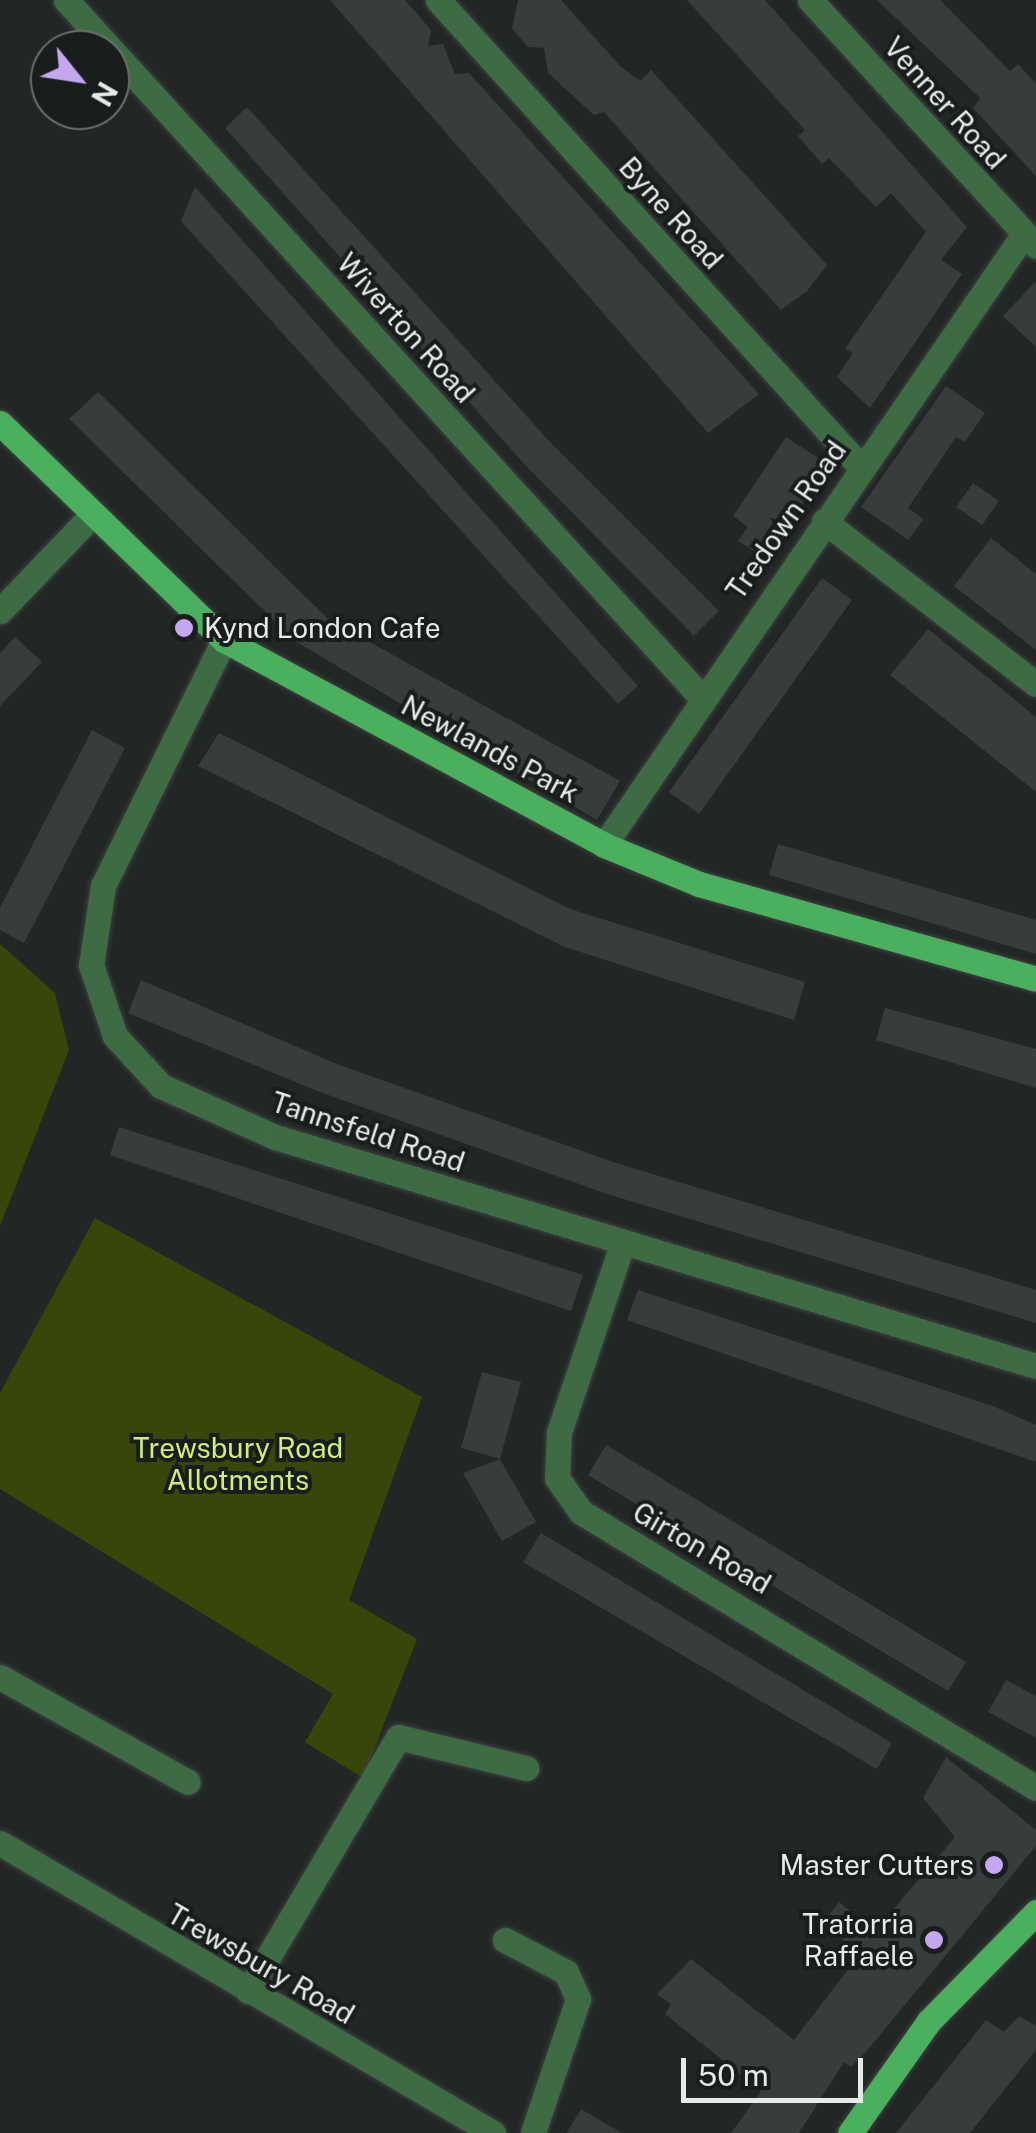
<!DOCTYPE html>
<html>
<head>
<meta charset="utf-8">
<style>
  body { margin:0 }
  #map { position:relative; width:1036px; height:2133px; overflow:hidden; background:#222725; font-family:"Public Sans",sans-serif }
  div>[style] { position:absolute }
  .green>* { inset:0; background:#384609 }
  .building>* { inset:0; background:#373d3d }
  .roads { filter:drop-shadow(0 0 2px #3e4240) drop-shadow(0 0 2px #3e4240) }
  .street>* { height:25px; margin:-12.5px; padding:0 12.5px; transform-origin:12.5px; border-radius:12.5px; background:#3d6b44 }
  .primary>* { height:25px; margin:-12.5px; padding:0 12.5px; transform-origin:12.5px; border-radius:12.5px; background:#4ab05e }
  .dots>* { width:28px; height:28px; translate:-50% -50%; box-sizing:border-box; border:5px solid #191d1c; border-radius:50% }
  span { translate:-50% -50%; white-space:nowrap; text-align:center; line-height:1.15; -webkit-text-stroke:8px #191d1c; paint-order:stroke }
  .street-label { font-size:28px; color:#e7eae9 }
  .poi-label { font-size:28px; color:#e7eae9 }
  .left { translate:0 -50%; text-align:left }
  .right { translate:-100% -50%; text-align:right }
  .park-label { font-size:28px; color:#cdee79 }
  .north { position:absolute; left:30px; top:30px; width:100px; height:100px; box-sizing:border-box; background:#191d1c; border:2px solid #6b6f6e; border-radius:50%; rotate:120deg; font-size:28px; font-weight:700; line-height:40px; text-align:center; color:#e7eae9 }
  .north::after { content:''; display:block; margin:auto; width:35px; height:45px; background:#c4a7f1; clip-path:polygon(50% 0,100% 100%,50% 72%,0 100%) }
  .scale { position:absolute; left:681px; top:2058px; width:182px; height:45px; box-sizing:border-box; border:5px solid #e7eae9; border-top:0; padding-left:12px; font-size:30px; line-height:35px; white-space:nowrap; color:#e7eae9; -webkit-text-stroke:8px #191d1c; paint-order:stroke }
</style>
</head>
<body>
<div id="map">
  <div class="green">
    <i style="clip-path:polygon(0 944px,55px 993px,69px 1050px,0 1226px)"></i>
    <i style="clip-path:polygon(95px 1218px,422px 1397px,349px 1600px,417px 1639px,363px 1778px,305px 1742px,333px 1694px,0 1489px,0 1393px)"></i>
  </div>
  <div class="building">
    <i style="clip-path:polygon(330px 0,405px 0,431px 30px,428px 46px,443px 44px,455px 74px,469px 73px,759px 394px,708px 433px)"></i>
    <i style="clip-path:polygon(518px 0,561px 0,621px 67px,640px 81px,651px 70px,827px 265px,807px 291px,781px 310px,604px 112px,594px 115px,548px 73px,544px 48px,528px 47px,512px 29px)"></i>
    <i style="clip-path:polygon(687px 0,765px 0,967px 227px,941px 260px,962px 274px,870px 408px,837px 377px,853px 353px,845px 349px,926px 232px,891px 193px,876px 207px,829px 158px,822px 164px,798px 136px,805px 130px)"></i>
    <i style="clip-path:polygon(877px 0,940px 0,1010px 71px,1018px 64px,1036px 84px,1036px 176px,973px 108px,980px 98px)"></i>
    <i style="clip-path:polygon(247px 107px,551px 443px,719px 611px,694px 636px,527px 467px,225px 128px)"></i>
    <i style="clip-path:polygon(195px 187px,638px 686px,618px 704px,181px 221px)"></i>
    <i style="clip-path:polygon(1036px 281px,1036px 347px,1003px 316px)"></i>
    <i style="clip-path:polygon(946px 386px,985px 413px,965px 442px,956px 437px,908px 508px,924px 519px,908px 540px,861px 507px)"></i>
    <i style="clip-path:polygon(98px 392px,328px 619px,620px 781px,597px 820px,295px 641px,69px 419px)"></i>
    <i style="clip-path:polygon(786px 437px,830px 466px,763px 557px,738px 541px,748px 527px,733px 516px)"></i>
    <i style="clip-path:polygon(973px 483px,999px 501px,982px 525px,956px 507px)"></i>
    <i style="clip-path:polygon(991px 538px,1036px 574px,1036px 650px,954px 586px)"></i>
    <i style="clip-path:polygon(822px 578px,852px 600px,699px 814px,669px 792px)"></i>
    <i style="clip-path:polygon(928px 629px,1036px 717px,1036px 792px,890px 675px)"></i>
    <i style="clip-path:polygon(15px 637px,42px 662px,0 706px,0 653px)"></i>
    <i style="clip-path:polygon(92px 730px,125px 748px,24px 943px,0 930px,0 908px)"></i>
    <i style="clip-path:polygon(219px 733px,570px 909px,805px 982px,794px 1020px,565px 947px,198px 766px)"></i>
    <i style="clip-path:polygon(778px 844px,1036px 920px,1036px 954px,769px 875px)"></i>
    <i style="clip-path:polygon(141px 980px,337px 1064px,616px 1163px,1036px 1290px,1036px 1323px,607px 1194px,320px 1092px,128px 1013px)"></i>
    <i style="clip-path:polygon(885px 1008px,1036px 1049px,1036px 1088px,876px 1040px)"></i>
    <i style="clip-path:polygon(119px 1127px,583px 1275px,571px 1311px,110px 1155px)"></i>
    <i style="clip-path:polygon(638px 1290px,993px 1406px,1036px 1425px,1036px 1462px,627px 1320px)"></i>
    <i style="clip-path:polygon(482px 1372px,521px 1382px,500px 1459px,461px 1448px)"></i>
    <i style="clip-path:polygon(606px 1445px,966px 1662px,948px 1691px,588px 1475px)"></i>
    <i style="clip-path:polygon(500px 1459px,536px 1522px,502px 1541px,463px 1473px)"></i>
    <i style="clip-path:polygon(541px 1533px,892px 1743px,877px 1769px,523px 1562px)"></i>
    <i style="clip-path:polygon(1006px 1680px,1036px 1696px,1036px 1738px,988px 1712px)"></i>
    <i style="clip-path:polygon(946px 1757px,1036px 1830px,1036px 1846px,866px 2052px,851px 2067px,844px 2062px,799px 2133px,731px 2133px,761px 2091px,665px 2014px,671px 2004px,657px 1994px,691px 1959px,794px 2040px,860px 1954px,822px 1923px,839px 1902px,875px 1931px,955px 1837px,923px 1798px)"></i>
    <i style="clip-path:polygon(1019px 2016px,1036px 2026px,1036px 2050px,970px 2133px,896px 2133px,986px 2020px,1004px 2032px)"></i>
    <i style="clip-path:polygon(581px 2109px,622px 2133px,567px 2133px)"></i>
  </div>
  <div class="roads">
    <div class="street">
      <i style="left:66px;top:0;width:943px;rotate:47.66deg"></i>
      <i style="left:438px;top:0;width:629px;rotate:47.84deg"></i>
      <i style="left:810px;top:0;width:334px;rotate:47.4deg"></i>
      <i style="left:824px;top:521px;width:267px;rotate:37.6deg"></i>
      <i style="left:0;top:611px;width:134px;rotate:-46.2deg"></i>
      <i style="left:224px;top:640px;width:274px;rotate:116.2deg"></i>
      <i style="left:103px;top:886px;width:80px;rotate:98.6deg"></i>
      <i style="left:91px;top:965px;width:75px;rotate:71.3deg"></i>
      <i style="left:115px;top:1036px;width:68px;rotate:47.4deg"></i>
      <i style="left:161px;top:1086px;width:125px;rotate:24.1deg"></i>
      <i style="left:275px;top:1137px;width:795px;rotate:16.75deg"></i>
      <i style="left:604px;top:845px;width:741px;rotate:-55.5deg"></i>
      <i style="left:623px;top:1242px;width:200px;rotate:108.6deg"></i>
      <i style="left:559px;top:1432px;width:46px;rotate:92.5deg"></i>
      <i style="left:557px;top:1478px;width:42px;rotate:54.8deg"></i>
      <i style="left:581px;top:1512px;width:532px;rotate:31.24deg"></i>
      <i style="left:0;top:1677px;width:215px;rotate:29.2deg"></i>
      <i style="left:0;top:1843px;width:572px;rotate:30.47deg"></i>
      <i style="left:505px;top:1940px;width:69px;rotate:27.7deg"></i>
      <i style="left:566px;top:1972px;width:30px;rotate:66deg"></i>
      <i style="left:578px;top:1999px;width:141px;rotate:108.6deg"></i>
      <i style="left:248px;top:1991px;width:295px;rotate:-59.4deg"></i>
      <i style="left:398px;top:1737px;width:132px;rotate:13.6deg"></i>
    </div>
    <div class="primary">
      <i style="left:0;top:423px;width:312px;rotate:44.1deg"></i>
      <i style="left:224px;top:640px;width:432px;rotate:28.3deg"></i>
      <i style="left:604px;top:845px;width:103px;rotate:22.3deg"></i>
      <i style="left:699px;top:884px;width:350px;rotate:15.7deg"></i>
      <i style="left:850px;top:2133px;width:137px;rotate:-54.8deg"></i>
      <i style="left:929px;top:2021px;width:153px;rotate:-45.5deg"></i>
    </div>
  </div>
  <div class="dots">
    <i style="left:184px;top:628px;background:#c4a7f1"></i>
    <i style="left:994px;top:1865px;background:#c4a7f1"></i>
    <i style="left:934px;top:1940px;background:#c4a7f1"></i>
  </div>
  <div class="street-label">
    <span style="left:945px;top:103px;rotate:48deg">Venner Road</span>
    <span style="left:671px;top:213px;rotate:48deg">Byne Road</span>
    <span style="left:406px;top:328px;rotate:48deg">Wiverton Road</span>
    <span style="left:786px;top:520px;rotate:-55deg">Tredown Road</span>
    <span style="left:490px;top:749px;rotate:28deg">Newlands Park</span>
    <span style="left:368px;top:1132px;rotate:18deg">Tannsfeld Road</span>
    <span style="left:702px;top:1548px;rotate:30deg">Girton Road</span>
    <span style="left:261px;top:1964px;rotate:30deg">Trewsbury Road</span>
  </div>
  <div class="poi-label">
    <span class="left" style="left:204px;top:628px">Kynd London Cafe</span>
    <span class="right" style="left:974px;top:1865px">Master Cutters</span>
    <span class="right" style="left:914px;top:1940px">Tratorria<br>Raffaele</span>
  </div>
  <div class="park-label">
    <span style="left:238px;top:1464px">Trewsbury Road<br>Allotments</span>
  </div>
  <div class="north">N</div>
  <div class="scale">50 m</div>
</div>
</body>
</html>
